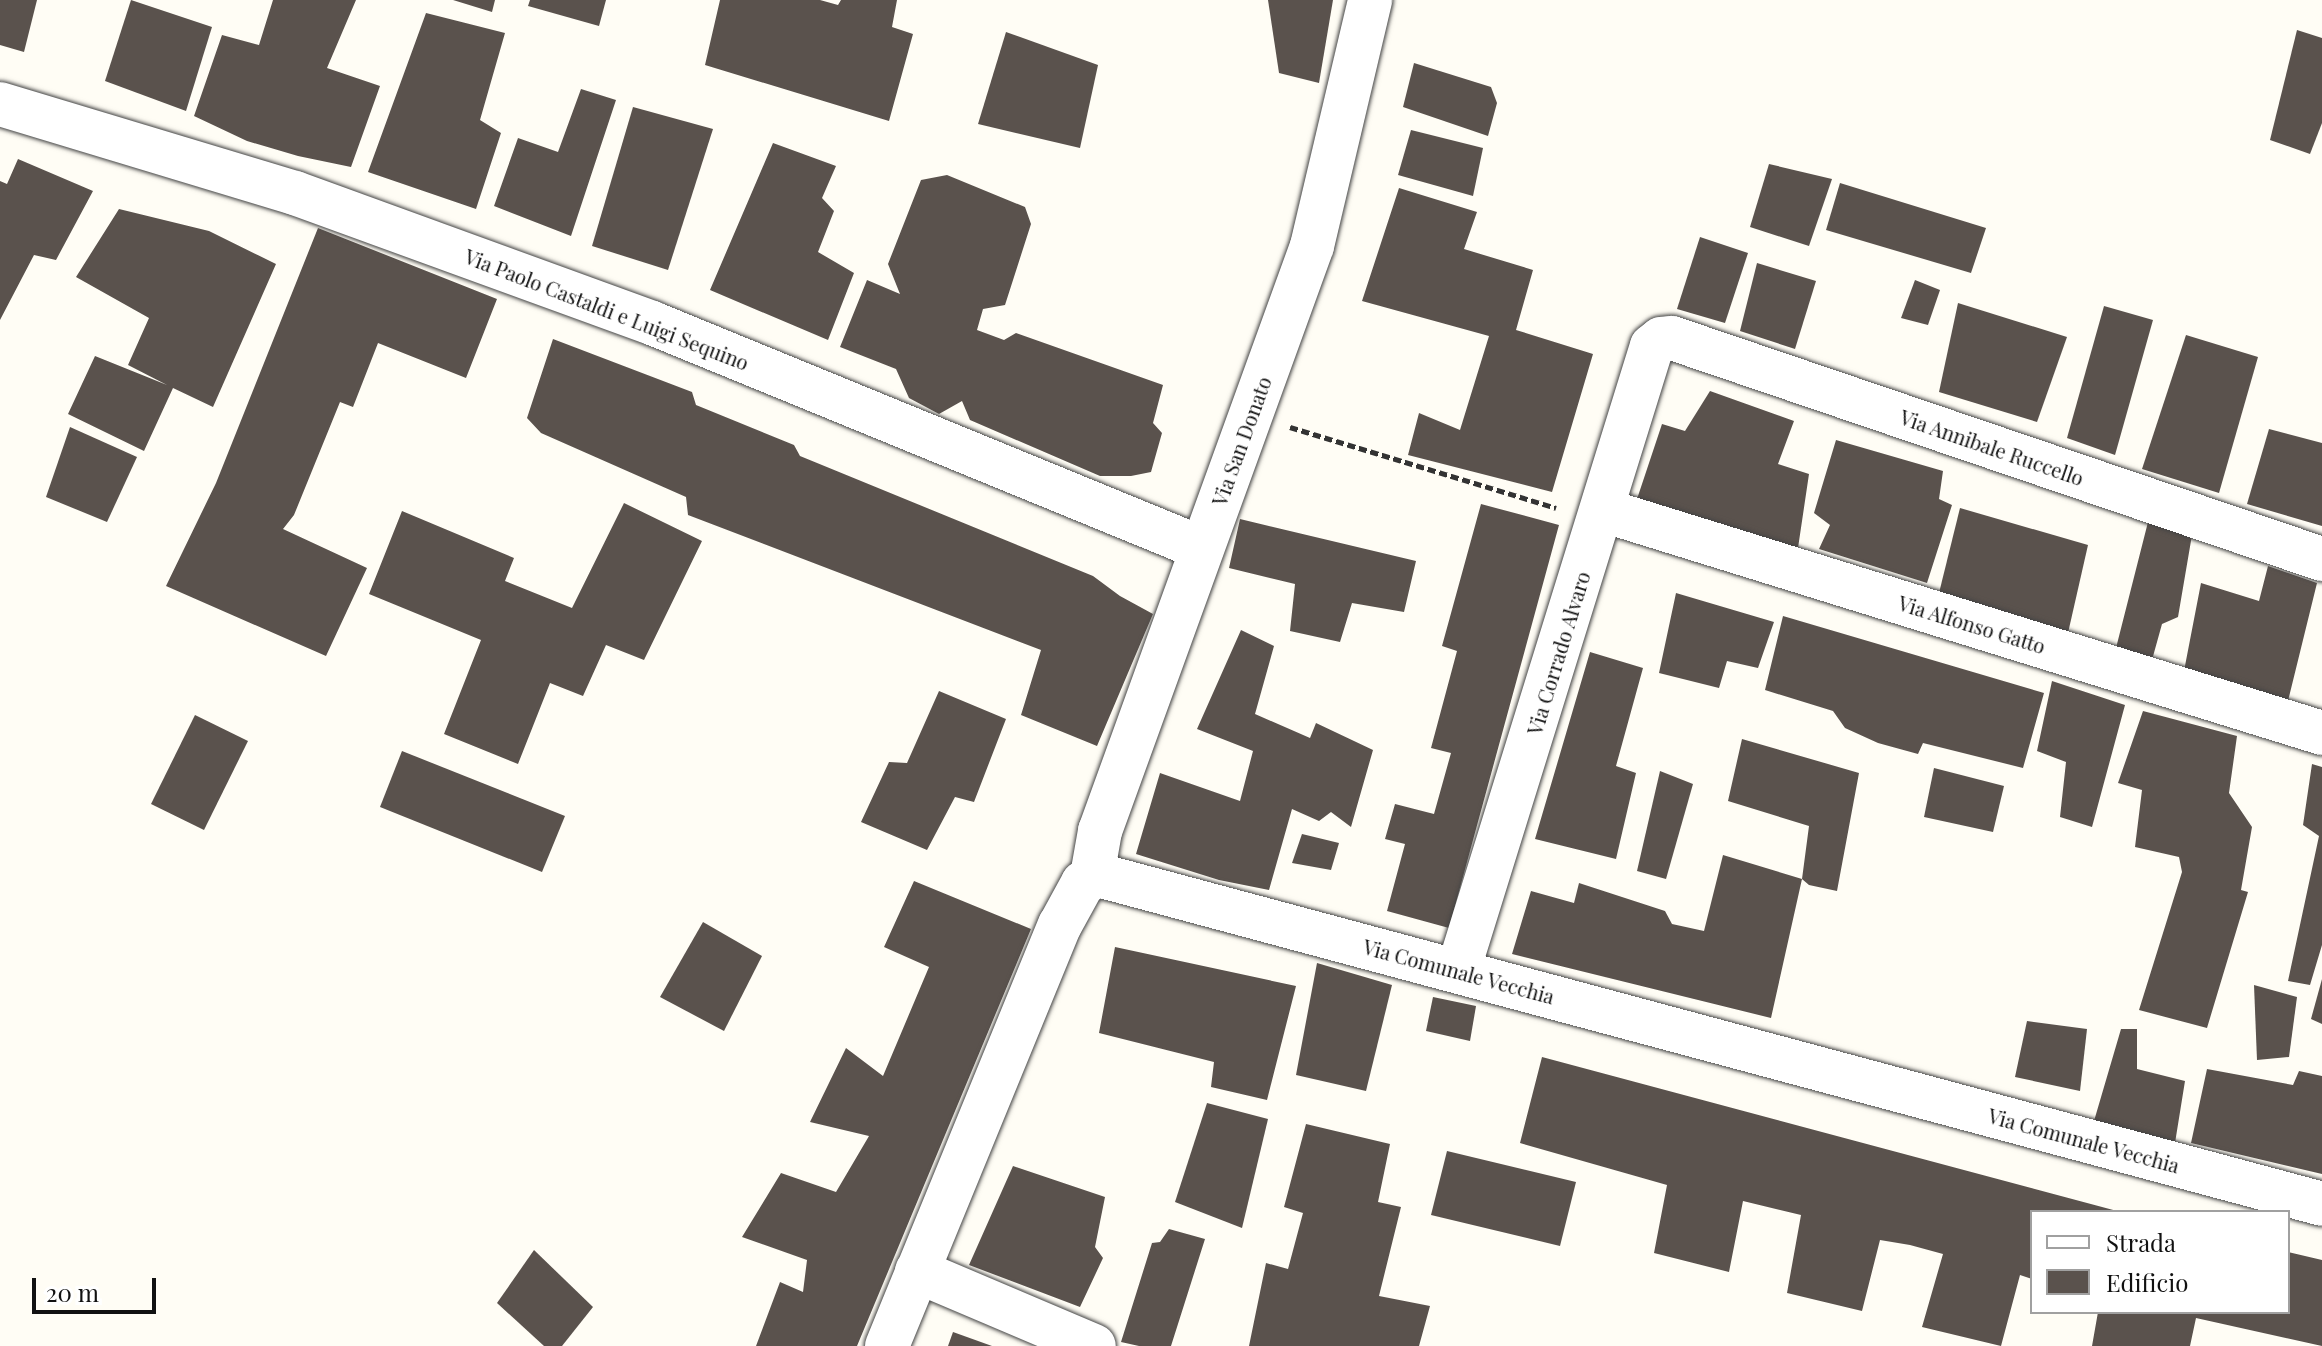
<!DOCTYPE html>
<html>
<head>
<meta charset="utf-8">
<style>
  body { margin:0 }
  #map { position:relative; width:2322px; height:1346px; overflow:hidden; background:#fffdf5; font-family:"Playfair Display",serif }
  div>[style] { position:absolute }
  .building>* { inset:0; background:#5a524d }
  .path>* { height:5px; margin-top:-2.5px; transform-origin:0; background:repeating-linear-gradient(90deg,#333 0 8px,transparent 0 12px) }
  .roads { filter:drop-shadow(0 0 2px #444) drop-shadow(0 0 2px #444) }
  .minor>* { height:44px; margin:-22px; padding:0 22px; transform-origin:22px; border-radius:22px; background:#fff }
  span { translate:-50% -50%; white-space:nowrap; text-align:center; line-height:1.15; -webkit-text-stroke:8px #fff; paint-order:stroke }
  .street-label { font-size:20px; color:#111 }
  .legend { position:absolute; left:2030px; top:1210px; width:260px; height:104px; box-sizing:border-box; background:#fff; border:2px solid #a0a0a0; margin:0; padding:10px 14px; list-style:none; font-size:24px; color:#111 }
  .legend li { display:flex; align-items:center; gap:16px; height:40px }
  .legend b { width:40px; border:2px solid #a0a0a0 }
  .scale { position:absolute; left:32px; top:1278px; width:124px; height:36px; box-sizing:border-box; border:4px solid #111; border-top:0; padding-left:10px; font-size:24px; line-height:28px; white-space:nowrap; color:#111; -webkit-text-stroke:6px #fff; paint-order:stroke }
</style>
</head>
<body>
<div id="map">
  <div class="building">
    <i style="clip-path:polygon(0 0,37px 0,24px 52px,0 45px)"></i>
    <i style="clip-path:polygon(131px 0,212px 27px,186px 111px,105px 81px)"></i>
    <i style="clip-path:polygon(273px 0,356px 0,327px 68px,380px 86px,351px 167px,298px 156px,247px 141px,194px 116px,222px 35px,259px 45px)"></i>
    <i style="clip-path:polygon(453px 0,495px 0,492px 12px)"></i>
    <i style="clip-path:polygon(530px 0,606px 0,599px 26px,528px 6px)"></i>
    <i style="clip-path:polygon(720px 0,820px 0,838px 5px,841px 0,897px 0,892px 27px,913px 34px,889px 121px,705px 65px)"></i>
    <i style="clip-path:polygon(1268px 0,1333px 0,1319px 83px,1279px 73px)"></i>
    <i style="clip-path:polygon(426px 13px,505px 33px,480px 120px,501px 133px,476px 209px,368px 172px)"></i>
    <i style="clip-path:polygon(2297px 30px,2322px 38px,2322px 123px,2310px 154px,2270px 140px)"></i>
    <i style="clip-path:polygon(1006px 32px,1098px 65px,1080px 148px,978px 124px)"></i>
    <i style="clip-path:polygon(1414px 63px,1491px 87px,1497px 103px,1488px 136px,1403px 107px)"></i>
    <i style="clip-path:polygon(581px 89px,616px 100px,571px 236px,494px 206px,518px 138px,558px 152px)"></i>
    <i style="clip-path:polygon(633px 107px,713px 129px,668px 270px,592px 246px)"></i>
    <i style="clip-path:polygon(1411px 130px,1483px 148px,1473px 196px,1398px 175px)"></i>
    <i style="clip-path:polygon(773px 143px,836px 166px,822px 198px,834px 211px,818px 252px,854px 273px,828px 340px,710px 290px)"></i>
    <i style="clip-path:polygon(18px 159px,93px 191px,56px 260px,34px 255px,0 320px,0 181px,7px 184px)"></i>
    <i style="clip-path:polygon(1769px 164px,1832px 179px,1809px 246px,1750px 227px)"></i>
    <i style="clip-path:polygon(947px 175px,1025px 207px,1031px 224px,1005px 305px,983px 309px,977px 330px,1004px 340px,1016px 333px,1163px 385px,1153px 423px,1162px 433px,1151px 472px,1131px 476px,1100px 476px,970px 420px,962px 401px,939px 414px,909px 398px,896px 369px,840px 347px,867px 280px,900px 294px,888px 264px,921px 180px)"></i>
    <i style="clip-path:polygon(1840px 183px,1986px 228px,1971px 273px,1826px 230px)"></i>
    <i style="clip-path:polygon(1399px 188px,1477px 212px,1464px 249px,1533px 270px,1516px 330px,1593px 354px,1552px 492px,1408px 455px,1419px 413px,1460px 430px,1489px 336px,1362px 301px)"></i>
    <i style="clip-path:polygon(119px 209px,209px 231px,276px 264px,213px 407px,173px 388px,144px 451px,68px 414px,95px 356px,167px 385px,128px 365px,149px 318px,76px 277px)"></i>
    <i style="clip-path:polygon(318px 228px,497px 299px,466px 378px,378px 343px,353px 407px,340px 402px,294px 515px,283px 529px,367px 568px,326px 656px,166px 586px,216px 483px)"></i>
    <i style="clip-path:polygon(1700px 237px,1748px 253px,1725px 323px,1677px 309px)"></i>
    <i style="clip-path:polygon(1757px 263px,1816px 281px,1795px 349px,1740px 331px)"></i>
    <i style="clip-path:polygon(1915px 280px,1940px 290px,1928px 325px,1901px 318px)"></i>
    <i style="clip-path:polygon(1958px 303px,2067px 337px,2037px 422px,1939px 392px)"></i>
    <i style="clip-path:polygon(2104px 306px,2153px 320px,2115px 455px,2067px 438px)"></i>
    <i style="clip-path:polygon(2186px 335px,2258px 357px,2219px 493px,2142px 469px)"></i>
    <i style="clip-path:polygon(553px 339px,692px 392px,696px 405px,794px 445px,800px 456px,1093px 576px,1120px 596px,1153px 614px,1097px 746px,1021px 715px,1041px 650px,688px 515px,686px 497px,541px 433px,527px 418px)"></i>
    <i style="clip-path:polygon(1710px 391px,1794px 421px,1778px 464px,1809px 474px,1798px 548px,1637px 499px,1662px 424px,1685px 431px)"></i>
    <i style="clip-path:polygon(70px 427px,137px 457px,107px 522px,46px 497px)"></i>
    <i style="clip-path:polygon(2269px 429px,2322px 443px,2322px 526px,2247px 504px)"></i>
    <i style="clip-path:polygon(1836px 440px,1943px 471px,1939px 499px,1952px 505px,1927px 583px,1819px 549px,1830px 525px,1814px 513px)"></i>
    <i style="clip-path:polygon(624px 503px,702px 541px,644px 660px,606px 645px,583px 696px,550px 683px,518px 764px,444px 734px,481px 640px,369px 594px,402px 511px,514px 558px,505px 581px,572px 608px)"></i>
    <i style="clip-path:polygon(1481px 504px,1559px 525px,1449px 928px,1387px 911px,1405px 844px,1385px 839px,1395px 804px,1434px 814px,1451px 753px,1431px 748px,1457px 651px,1442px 646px)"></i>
    <i style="clip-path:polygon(1960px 508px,2088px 545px,2068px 633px,1939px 593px)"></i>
    <i style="clip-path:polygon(1240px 519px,1416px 561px,1404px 612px,1352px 603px,1340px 642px,1290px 631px,1295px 584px,1229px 568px)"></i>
    <i style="clip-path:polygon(2148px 522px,2192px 535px,2178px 617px,2162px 624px,2152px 660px,2116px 648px)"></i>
    <i style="clip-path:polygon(2268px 566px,2317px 583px,2288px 701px,2184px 671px,2201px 583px,2259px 601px)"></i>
    <i style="clip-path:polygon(1676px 593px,1774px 622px,1758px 668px,1727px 661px,1719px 688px,1659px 673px)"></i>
    <i style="clip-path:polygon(1783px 616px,2044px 693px,2023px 768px,1923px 743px,1918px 754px,1878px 743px,1845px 728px,1833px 711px,1765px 690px)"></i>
    <i style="clip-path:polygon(1241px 630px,1274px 646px,1255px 714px,1310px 738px,1316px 723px,1373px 750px,1351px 827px,1331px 812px,1319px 821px,1292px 809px,1269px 890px,1219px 880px,1136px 854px,1160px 773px,1240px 801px,1253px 751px,1197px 729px)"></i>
    <i style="clip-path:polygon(1590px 652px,1643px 668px,1616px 766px,1636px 773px,1616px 859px,1535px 839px)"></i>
    <i style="clip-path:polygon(2052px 681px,2125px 705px,2092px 827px,2060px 817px,2066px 762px,2037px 751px)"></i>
    <i style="clip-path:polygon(939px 691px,1006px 719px,974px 802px,955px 797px,927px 850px,861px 822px,889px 762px,907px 763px)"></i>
    <i style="clip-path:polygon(2143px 711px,2237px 736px,2229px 793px,2252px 827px,2241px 890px,2248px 892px,2207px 1028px,2139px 1010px,2182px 872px,2179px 857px,2135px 847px,2142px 790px,2118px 783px)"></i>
    <i style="clip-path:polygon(195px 715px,248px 741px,204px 830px,151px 804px)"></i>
    <i style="clip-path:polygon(1742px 739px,1859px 773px,1837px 891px,1809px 885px,1802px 879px,1809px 826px,1728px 801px)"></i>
    <i style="clip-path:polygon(402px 751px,565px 816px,542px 872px,380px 807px)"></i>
    <i style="clip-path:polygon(2312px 764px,2322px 767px,2322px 945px,2310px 985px,2288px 981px,2319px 836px,2303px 825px)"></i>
    <i style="clip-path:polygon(1934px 768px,2004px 786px,1993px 832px,1924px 817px)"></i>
    <i style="clip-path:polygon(1660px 771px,1693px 784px,1666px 879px,1637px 871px)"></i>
    <i style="clip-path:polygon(1302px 834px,1339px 843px,1331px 870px,1292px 863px)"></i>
    <i style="clip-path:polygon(1723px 855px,1802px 879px,1771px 1018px,1512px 954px,1531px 891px,1574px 903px,1579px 883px,1665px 911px,1672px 924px,1704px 931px)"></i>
    <i style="clip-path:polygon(914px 881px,1031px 929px,857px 1346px,756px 1346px,780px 1282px,803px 1292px,807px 1260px,742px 1237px,781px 1173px,836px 1192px,869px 1136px,810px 1122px,846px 1048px,883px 1076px,929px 967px,884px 947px)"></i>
    <i style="clip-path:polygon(703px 922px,762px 956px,724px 1031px,660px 997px)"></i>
    <i style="clip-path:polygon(1115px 947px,1296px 986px,1267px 1100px,1211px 1087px,1214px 1062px,1099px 1033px)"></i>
    <i style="clip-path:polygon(1317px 963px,1392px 985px,1366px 1091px,1296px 1075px)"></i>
    <i style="clip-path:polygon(2322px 979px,2322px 1024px,2311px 1019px)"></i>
    <i style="clip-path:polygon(2254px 985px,2297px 997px,2289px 1057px,2257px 1060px)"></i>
    <i style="clip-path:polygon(1433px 997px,1476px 1006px,1470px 1041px,1426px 1031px)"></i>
    <i style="clip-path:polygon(2027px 1021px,2087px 1029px,2080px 1091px,2015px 1077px)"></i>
    <i style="clip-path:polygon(2121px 1029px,2137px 1029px,2137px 1069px,2185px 1081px,2175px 1143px,2094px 1121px)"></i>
    <i style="clip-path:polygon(1542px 1057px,2117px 1211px,2117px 1212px,2032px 1212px,2032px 1279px,2020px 1275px,2001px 1346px,1922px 1327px,1943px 1254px,1910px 1245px,1880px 1240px,1862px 1311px,1787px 1293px,1801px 1215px,1743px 1201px,1729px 1272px,1654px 1253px,1667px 1185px,1520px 1143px)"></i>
    <i style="clip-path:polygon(2207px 1069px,2293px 1085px,2299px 1071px,2322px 1076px,2322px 1174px,2191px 1143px)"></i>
    <i style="clip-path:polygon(1207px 1103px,1268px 1119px,1242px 1228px,1175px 1202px)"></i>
    <i style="clip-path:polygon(1306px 1124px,1390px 1144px,1378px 1202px,1401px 1207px,1379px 1296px,1430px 1306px,1419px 1346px,1249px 1346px,1266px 1263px,1288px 1269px,1303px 1213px,1284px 1207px)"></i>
    <i style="clip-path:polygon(1447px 1151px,1576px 1182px,1560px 1246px,1431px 1215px)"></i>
    <i style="clip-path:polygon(1013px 1166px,1105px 1197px,1095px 1247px,1103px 1258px,1080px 1307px,969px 1265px)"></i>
    <i style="clip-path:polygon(1169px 1229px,1205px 1239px,1171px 1346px,1139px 1346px,1121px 1342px,1152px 1243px,1160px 1242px)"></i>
    <i style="clip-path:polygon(534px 1250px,593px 1307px,562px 1346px,544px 1346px,497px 1303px)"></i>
    <i style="clip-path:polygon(2288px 1252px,2322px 1260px,2322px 1346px,2196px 1318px,2190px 1346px,2092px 1346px,2098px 1312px,2288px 1312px)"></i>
    <i style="clip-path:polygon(953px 1332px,992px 1346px,948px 1346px)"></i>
  </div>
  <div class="path">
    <i style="left:1290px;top:427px;width:278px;rotate:16.9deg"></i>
  </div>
  <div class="roads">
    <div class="minor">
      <i style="left:0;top:104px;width:308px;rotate:16.8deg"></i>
      <i style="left:295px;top:193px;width:380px;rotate:20deg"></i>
      <i style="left:652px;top:323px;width:593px;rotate:22.29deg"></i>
      <i style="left:1622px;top:516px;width:733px;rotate:17.22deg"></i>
      <i style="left:1092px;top:876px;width:46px;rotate:-79.9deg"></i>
      <i style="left:1100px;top:831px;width:622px;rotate:-70.08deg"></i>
      <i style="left:1312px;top:246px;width:253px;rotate:-76.7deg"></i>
      <i style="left:1458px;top:971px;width:654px;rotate:-72.76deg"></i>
      <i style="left:1652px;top:346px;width:11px;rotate:-38deg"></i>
      <i style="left:1661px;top:339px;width:11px;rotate:-5deg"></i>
      <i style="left:1672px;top:338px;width:687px;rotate:18.78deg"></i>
      <i style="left:917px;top:1271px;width:192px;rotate:23deg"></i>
      <i style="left:887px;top:1346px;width:455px;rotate:-67.7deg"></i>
      <i style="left:1060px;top:925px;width:48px;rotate:-61.3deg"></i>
      <i style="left:1083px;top:883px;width:17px;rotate:-28deg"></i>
      <i style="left:1098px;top:875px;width:1267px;rotate:15.04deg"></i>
    </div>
  </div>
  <div class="street-label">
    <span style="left:607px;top:309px;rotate:21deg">Via Paolo Castaldi e Luigi Sequino</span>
    <span style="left:1241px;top:441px;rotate:-70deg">Via San Donato</span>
    <span style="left:1992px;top:447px;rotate:19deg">Via Annibale Ruccello</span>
    <span style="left:1972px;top:624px;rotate:17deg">Via Alfonso Gatto</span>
    <span style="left:1558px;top:653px;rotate:-73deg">Via Corrado Alvaro</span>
    <span style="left:1459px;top:971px;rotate:15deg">Via Comunale Vecchia</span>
    <span style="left:2084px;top:1140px;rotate:15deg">Via Comunale Vecchia</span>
  </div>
  <ul class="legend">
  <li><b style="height:10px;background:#fff"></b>Strada</li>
  <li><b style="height:22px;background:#5a524d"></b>Edificio</li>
  </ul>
  <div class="scale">20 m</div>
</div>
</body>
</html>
